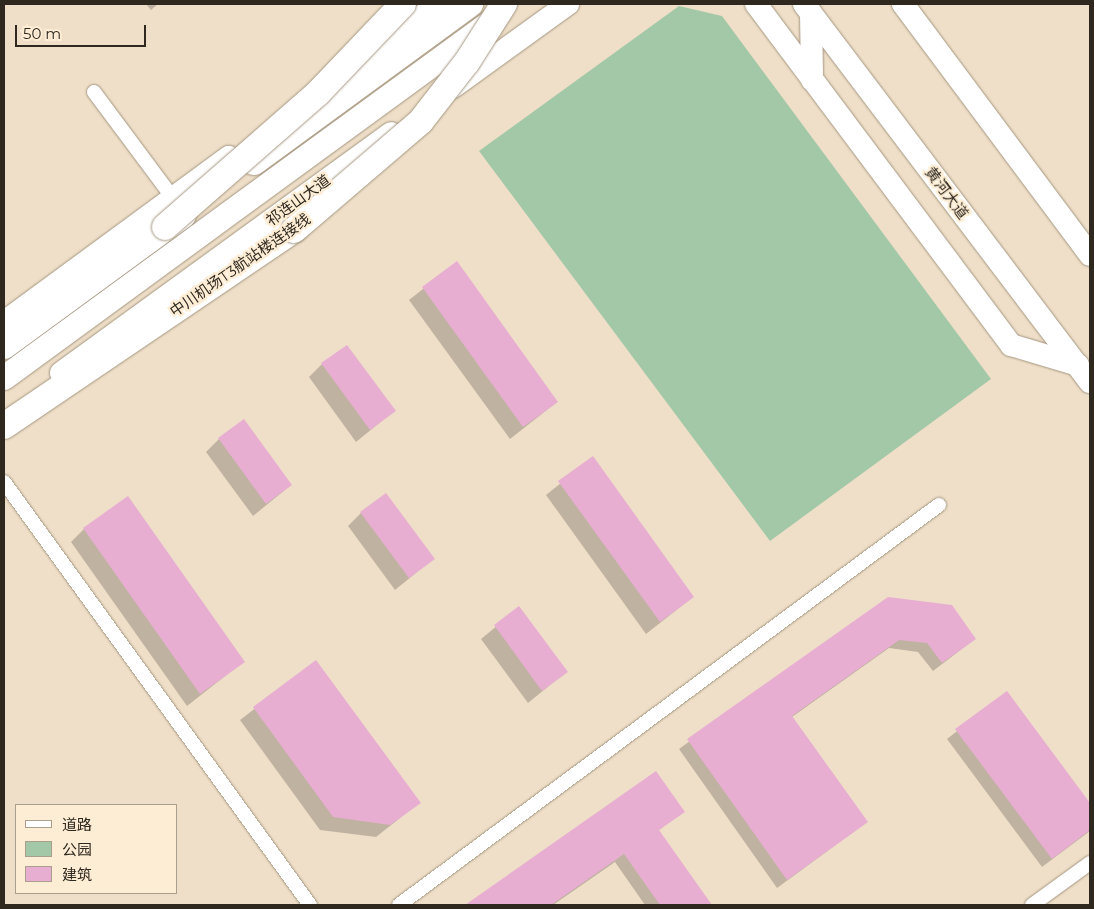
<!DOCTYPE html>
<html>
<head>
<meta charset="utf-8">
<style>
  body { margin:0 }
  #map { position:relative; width:1094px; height:909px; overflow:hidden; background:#efdfc8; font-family:Montserrat,"Noto Sans SC",sans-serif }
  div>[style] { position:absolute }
  .green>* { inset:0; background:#a3c8a7 }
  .shadow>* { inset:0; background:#0003 }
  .building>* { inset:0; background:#e7aed1 }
  .roads { filter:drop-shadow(0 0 1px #a59781) drop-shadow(0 0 1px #a59781) }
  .minor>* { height:14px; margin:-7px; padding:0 7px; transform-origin:7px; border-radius:7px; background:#fff }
  .primary>* { height:22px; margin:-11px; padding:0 11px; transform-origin:11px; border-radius:11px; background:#fff }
  .trunk>* { height:24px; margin:-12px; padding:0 12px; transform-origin:12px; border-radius:12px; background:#fff }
  .motorway>* { height:26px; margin:-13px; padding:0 13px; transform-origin:13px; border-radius:13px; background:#fff }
  .bridges { filter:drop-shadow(0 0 1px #a59781) drop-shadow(0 0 1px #a59781) }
  .motorway-bridge>* { height:26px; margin:-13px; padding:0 13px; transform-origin:13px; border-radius:13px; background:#fff }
  span { translate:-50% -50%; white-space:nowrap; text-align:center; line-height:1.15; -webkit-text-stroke:4.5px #fdedd5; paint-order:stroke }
  .street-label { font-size:15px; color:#2e281f }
  .frame { position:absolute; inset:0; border:5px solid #2e281f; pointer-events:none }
  .legend { position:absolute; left:15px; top:804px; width:162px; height:90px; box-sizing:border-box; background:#fdedd5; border:1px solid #aa9e8c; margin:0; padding:6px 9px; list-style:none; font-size:15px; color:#2e281f }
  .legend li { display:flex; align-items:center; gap:10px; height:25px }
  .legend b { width:25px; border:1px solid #aa9e8c }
  .scale { position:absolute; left:15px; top:25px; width:131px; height:22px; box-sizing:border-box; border:2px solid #2e281f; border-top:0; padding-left:6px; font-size:15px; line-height:18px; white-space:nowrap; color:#2e281f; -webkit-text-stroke:4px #fdedd5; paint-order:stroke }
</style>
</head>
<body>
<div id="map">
  <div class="green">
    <i style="clip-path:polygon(679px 6px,722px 16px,991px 379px,770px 541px,479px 151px)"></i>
  </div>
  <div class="shadow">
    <i style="clip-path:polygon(146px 4px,158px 4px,151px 10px)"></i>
    <i style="clip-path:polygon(456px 263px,557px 402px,510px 439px,409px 300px)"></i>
    <i style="clip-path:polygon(322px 364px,394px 411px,356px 442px,309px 377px)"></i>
    <i style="clip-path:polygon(219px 439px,291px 485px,253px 516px,206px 452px)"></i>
    <i style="clip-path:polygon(592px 458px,693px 597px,646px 634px,546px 495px)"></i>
    <i style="clip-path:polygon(361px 513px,433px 559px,395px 590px,348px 526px)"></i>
    <i style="clip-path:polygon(84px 529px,243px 662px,187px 706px,71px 542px)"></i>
    <i style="clip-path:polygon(888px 598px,975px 639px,933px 671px,918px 652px,889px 648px,792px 717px,867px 822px,777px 888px,679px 749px)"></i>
    <i style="clip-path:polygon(519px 608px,566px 672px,528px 703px,481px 639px)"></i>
    <i style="clip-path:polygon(316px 662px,419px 803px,376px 837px,320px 830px,240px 720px)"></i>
    <i style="clip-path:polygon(1007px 692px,1090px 805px,1090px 831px,1042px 867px,947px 739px)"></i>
    <i style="clip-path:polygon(656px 773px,683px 811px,658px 831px,710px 905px,645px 905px,615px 862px,553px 905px,467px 905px)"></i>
  </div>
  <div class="building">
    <i style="clip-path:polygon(457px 261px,558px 402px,523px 427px,422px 287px)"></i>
    <i style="clip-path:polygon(347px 345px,396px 411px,370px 430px,321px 363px)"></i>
    <i style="clip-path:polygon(244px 419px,292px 485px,266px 504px,218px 438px)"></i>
    <i style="clip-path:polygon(593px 456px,694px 597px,660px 622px,558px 481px)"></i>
    <i style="clip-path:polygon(386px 493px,435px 559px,409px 578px,360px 512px)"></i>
    <i style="clip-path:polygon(128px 496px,245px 662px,200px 694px,83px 528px)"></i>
    <i style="clip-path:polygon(888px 597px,952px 605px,976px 639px,942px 663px,927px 643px,899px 640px,792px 716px,868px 822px,787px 880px,687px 739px)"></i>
    <i style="clip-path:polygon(519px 606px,568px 672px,542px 691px,494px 625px)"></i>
    <i style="clip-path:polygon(316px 660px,421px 803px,390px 825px,333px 817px,253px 707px)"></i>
    <i style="clip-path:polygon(1007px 691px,1090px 803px,1090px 830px,1052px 859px,955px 729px)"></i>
    <i style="clip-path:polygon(656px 771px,685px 812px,659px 830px,712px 905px,660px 905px,624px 854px,551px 905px,465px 905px)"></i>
  </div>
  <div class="roads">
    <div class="minor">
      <i style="left:94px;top:92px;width:132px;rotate:53.3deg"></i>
      <i style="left:4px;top:482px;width:522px;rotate:54.12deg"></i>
      <i style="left:399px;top:905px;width:672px;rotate:-36.53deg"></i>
      <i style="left:1032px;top:905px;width:72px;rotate:-35.9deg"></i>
    </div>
    <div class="primary">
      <i style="left:756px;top:4px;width:426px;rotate:53.2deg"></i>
      <i style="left:1011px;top:345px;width:70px;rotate:16.6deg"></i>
      <i style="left:804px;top:4px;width:474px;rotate:52.9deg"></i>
      <i style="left:903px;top:4px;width:313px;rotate:53.3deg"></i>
      <i style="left:811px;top:13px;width:67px;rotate:89.1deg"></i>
      <i style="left:358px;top:62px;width:99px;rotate:-35.9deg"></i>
      <i style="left:453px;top:87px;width:142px;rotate:-35.8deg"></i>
      <i style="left:4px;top:322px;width:279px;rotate:-36.3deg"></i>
      <i style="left:61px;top:373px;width:408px;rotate:-36deg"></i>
    </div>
    <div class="trunk">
      <i style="left:4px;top:378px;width:603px;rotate:-36.17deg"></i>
    </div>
    <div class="motorway">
      <i style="left:254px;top:162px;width:268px;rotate:-36.2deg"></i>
      <i style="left:4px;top:346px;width:222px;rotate:-36.2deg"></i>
      <i style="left:4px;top:426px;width:350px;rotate:-34.1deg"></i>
    </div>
  </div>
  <div class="bridges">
    <div class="motorway-bridge">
      <i style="left:165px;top:227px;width:203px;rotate:-41.2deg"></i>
      <i style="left:318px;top:93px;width:123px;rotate:-46.3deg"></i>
      <i style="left:294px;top:230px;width:167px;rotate:-40.6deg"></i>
      <i style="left:421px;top:121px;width:75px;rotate:-52.1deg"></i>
      <i style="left:467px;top:62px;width:69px;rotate:-57.5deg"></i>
    </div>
  </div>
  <div class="street-label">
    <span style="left:947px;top:193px;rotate:53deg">黄河大道</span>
    <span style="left:298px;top:200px;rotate:-36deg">祁连山大道</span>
    <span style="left:240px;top:265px;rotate:-35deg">中川机场T3航站楼连接线</span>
  </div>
  <div class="frame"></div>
  <ul class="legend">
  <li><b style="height:6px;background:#fff"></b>道路</li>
  <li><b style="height:14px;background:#a3c8a7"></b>公园</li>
  <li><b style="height:14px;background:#e7aed1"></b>建筑</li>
  </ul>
  <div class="scale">50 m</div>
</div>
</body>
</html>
